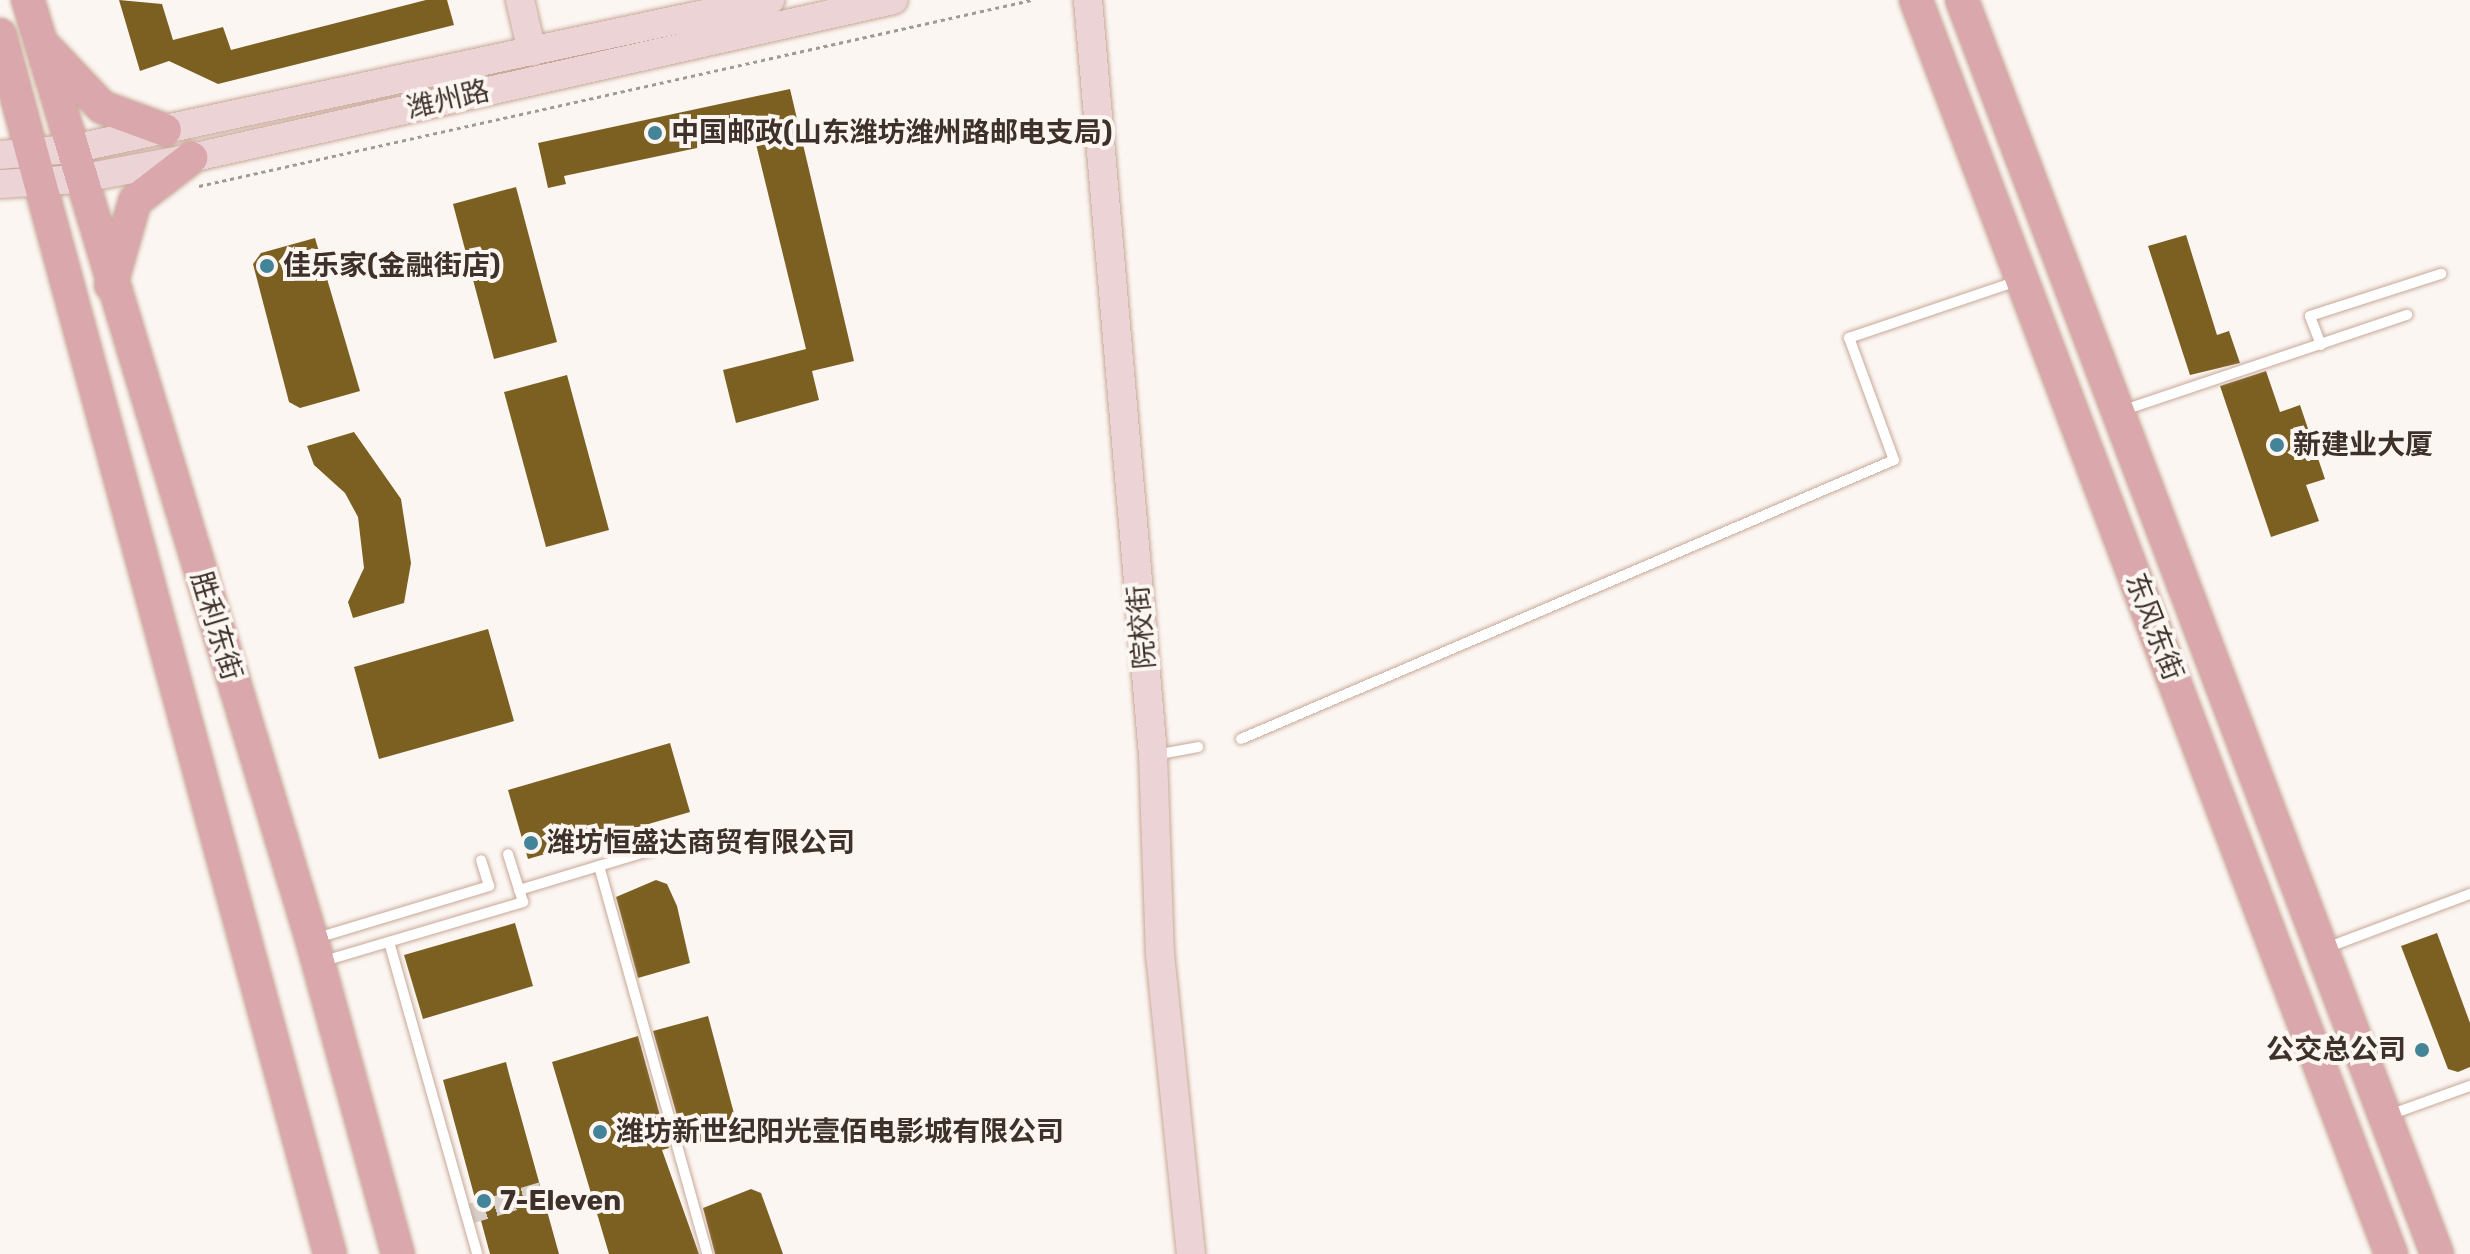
<!DOCTYPE html>
<html>
<head>
<meta charset="utf-8">
<style>
  body { margin:0 }
  #map { position:relative; width:2470px; height:1254px; overflow:hidden; background:#fcf6f2; font-family:Rubik,"Noto Sans SC",sans-serif }
  div>[style] { position:absolute }
  .building>* { inset:0; background:#7c6022 }
  .street-tunnel>* { height:20px; margin-top:-10px; transform-origin:0; background:repeating-linear-gradient(90deg,#d6cfca 0 20px,transparent 0 30px) }
  .path>* { height:3px; margin-top:-1.5px; transform-origin:0; background:repeating-linear-gradient(90deg,#a39994 0 4px,transparent 0 8px) }
  .roads { filter:drop-shadow(0 0 2px #c7a897) drop-shadow(0 0 2px #c7a897) }
  .lane>* { height:10px; margin:-5px; padding:0 5px; transform-origin:5px; border-radius:5px; background:#fff }
  .secondary>* { height:28px; margin:-14px; padding:0 14px; transform-origin:14px; border-radius:14px; background:#ecd3d5 }
  .primary>* { height:32px; margin:-16px; padding:0 16px; transform-origin:16px; border-radius:16px; background:#daa7ac }
  .dots>* { width:22px; height:22px; translate:-50% -50%; box-sizing:border-box; border:4px solid #fcf6f2; border-radius:50% }
  span { translate:-50% -50%; white-space:nowrap; text-align:center; line-height:1.15; -webkit-text-stroke:8px #fcf6f2; paint-order:stroke }
  .street-label { font-size:28px; color:#3e312a }
  .poi-label { font-size:28px; color:#3e312a; font-weight:700 }
  .left { translate:0 -50%; text-align:left }
  .right { translate:-100% -50%; text-align:right }
</style>
</head>
<body>
<div id="map">
  <div class="building">
    <i style="clip-path:polygon(119px 0,162px 4px,173px 40px,223px 27px,231px 50px,426px 0,447px 0,454px 25px,218px 84px,169px 61px,140px 71px)"></i>
    <i style="clip-path:polygon(790px 89px,854px 361px,812px 371px,819px 400px,736px 423px,723px 370px,806px 349px,754px 136px,564px 176px,566px 184px,548px 188px,538px 143px)"></i>
    <i style="clip-path:polygon(516px 187px,557px 342px,494px 359px,453px 204px)"></i>
    <i style="clip-path:polygon(2186px 235px,2217px 335px,2229px 331px,2240px 363px,2190px 375px,2148px 246px)"></i>
    <i style="clip-path:polygon(315px 238px,360px 391px,300px 408px,289px 402px,253px 264px,261px 253px)"></i>
    <i style="clip-path:polygon(2266px 371px,2280px 412px,2300px 405px,2325px 479px,2306px 485px,2319px 521px,2271px 537px,2220px 386px)"></i>
    <i style="clip-path:polygon(567px 375px,609px 530px,546px 547px,504px 392px)"></i>
    <i style="clip-path:polygon(354px 432px,401px 499px,411px 563px,404px 603px,353px 618px,348px 602px,364px 568px,358px 517px,345px 493px,314px 465px,307px 446px)"></i>
    <i style="clip-path:polygon(488px 629px,514px 721px,379px 759px,354px 667px)"></i>
    <i style="clip-path:polygon(670px 743px,690px 812px,528px 859px,508px 790px)"></i>
    <i style="clip-path:polygon(656px 880px,667px 884px,677px 906px,690px 963px,638px 978px,616px 897px)"></i>
    <i style="clip-path:polygon(515px 923px,533px 986px,423px 1019px,404px 955px)"></i>
    <i style="clip-path:polygon(2437px 933px,2470px 1023px,2470px 1067px,2458px 1072px,2448px 1069px,2401px 946px)"></i>
    <i style="clip-path:polygon(708px 1016px,740px 1136px,685px 1144px,653px 1031px)"></i>
    <i style="clip-path:polygon(638px 1036px,669px 1148px,662px 1150px,699px 1254px,609px 1254px,552px 1062px)"></i>
    <i style="clip-path:polygon(506px 1062px,509px 1074px,559px 1254px,490px 1254px,443px 1080px)"></i>
    <i style="clip-path:polygon(751px 1189px,761px 1193px,783px 1254px,715px 1254px,703px 1208px)"></i>
  </div>
  <div class="street-tunnel">
    <i style="left:466px;top:1215px;width:79px;rotate:-16.8deg"></i>
  </div>
  <div class="path">
    <i style="left:199px;top:186px;width:853px;rotate:-12.6deg"></i>
  </div>
  <div class="roads">
    <div class="lane">
      <i style="left:2321px;top:345px;width:31px;rotate:-111deg"></i>
      <i style="left:2310px;top:316px;width:138px;rotate:-17.8deg"></i>
      <i style="left:2121px;top:411px;width:302px;rotate:-18.6deg"></i>
      <i style="left:1241px;top:739px;width:710px;rotate:-23.14deg"></i>
      <i style="left:1894px;top:460px;width:130px;rotate:-110.2deg"></i>
      <i style="left:1849px;top:338px;width:181px;rotate:-18.7deg"></i>
      <i style="left:1155px;top:755px;width:44px;rotate:-10.5deg"></i>
      <i style="left:599px;top:866px;width:403px;rotate:74.4deg"></i>
      <i style="left:519px;top:890px;width:183px;rotate:-16.8deg"></i>
      <i style="left:317px;top:938px;width:180px;rotate:-16.8deg"></i>
      <i style="left:489px;top:886px;width:27px;rotate:-107deg"></i>
      <i style="left:389px;top:942px;width:324px;rotate:74.2deg"></i>
      <i style="left:2326px;top:948px;width:154px;rotate:-20.6deg"></i>
      <i style="left:324px;top:961px;width:208px;rotate:-16.5deg"></i>
      <i style="left:523px;top:902px;width:50px;rotate:-107.4deg"></i>
      <i style="left:2389px;top:1115px;width:86px;rotate:-19.7deg"></i>
    </div>
    <div class="secondary">
      <i style="left:520px;top:0;width:53px;rotate:77deg"></i>
      <i style="left:1088px;top:0;width:758px;rotate:85.08deg"></i>
      <i style="left:1153px;top:755px;width:199px;rotate:88deg"></i>
      <i style="left:1160px;top:954px;width:302px;rotate:84.1deg"></i>
      <i style="left:0;top:155px;width:72px;rotate:-4.8deg"></i>
      <i style="left:72px;top:149px;width:714px;rotate:-12.05deg"></i>
      <i style="left:0;top:184px;width:79px;rotate:-3.6deg"></i>
      <i style="left:79px;top:179px;width:114px;rotate:-10.6deg"></i>
      <i style="left:191px;top:158px;width:720px;rotate:-12.68deg"></i>
    </div>
    <div class="primary">
      <i style="left:28px;top:0;width:982px;rotate:73.19deg"></i>
      <i style="left:312px;top:940px;width:326px;rotate:74.7deg"></i>
      <i style="left:1916px;top:0;width:1341px;rotate:69.25deg"></i>
      <i style="left:1962px;top:0;width:1341px;rotate:69.25deg"></i>
      <i style="left:0;top:35px;width:1263px;rotate:74.85deg"></i>
      <i style="left:46px;top:48px;width:81px;rotate:46.5deg"></i>
      <i style="left:102px;top:107px;width:67px;rotate:20.1deg"></i>
      <i style="left:111px;top:285px;width:87px;rotate:-74.1deg"></i>
      <i style="left:135px;top:201px;width:71px;rotate:-37.5deg"></i>
    </div>
  </div>
  <div class="dots">
    <i style="left:655px;top:133px;background:#448498"></i>
    <i style="left:267px;top:266px;background:#448498"></i>
    <i style="left:2277px;top:445px;background:#448498"></i>
    <i style="left:531px;top:843px;background:#448498"></i>
    <i style="left:2422px;top:1050px;background:#448498"></i>
    <i style="left:600px;top:1132px;background:#448498"></i>
    <i style="left:484px;top:1201px;background:#448498"></i>
  </div>
  <div class="street-label">
    <span style="left:448px;top:100px;rotate:-13deg">潍州路</span>
    <span style="left:216px;top:626px;rotate:73deg">胜利东街</span>
    <span style="left:1142px;top:627px;rotate:-95deg">院校街</span>
    <span style="left:2154px;top:627px;rotate:69deg">东风东街</span>
  </div>
  <div class="poi-label">
    <span class="left" style="left:671px;top:133px">中国邮政(山东潍坊潍州路邮电支局)</span>
    <span class="left" style="left:283px;top:266px">佳乐家(金融街店)</span>
    <span class="left" style="left:2293px;top:445px">新建业大厦</span>
    <span class="left" style="left:547px;top:843px">潍坊恒盛达商贸有限公司</span>
    <span class="right" style="left:2406px;top:1050px">公交总公司</span>
    <span class="left" style="left:616px;top:1132px">潍坊新世纪阳光壹佰电影城有限公司</span>
    <span class="left" style="left:500px;top:1201px">7-Eleven</span>
  </div>
</div>
</body>
</html>
